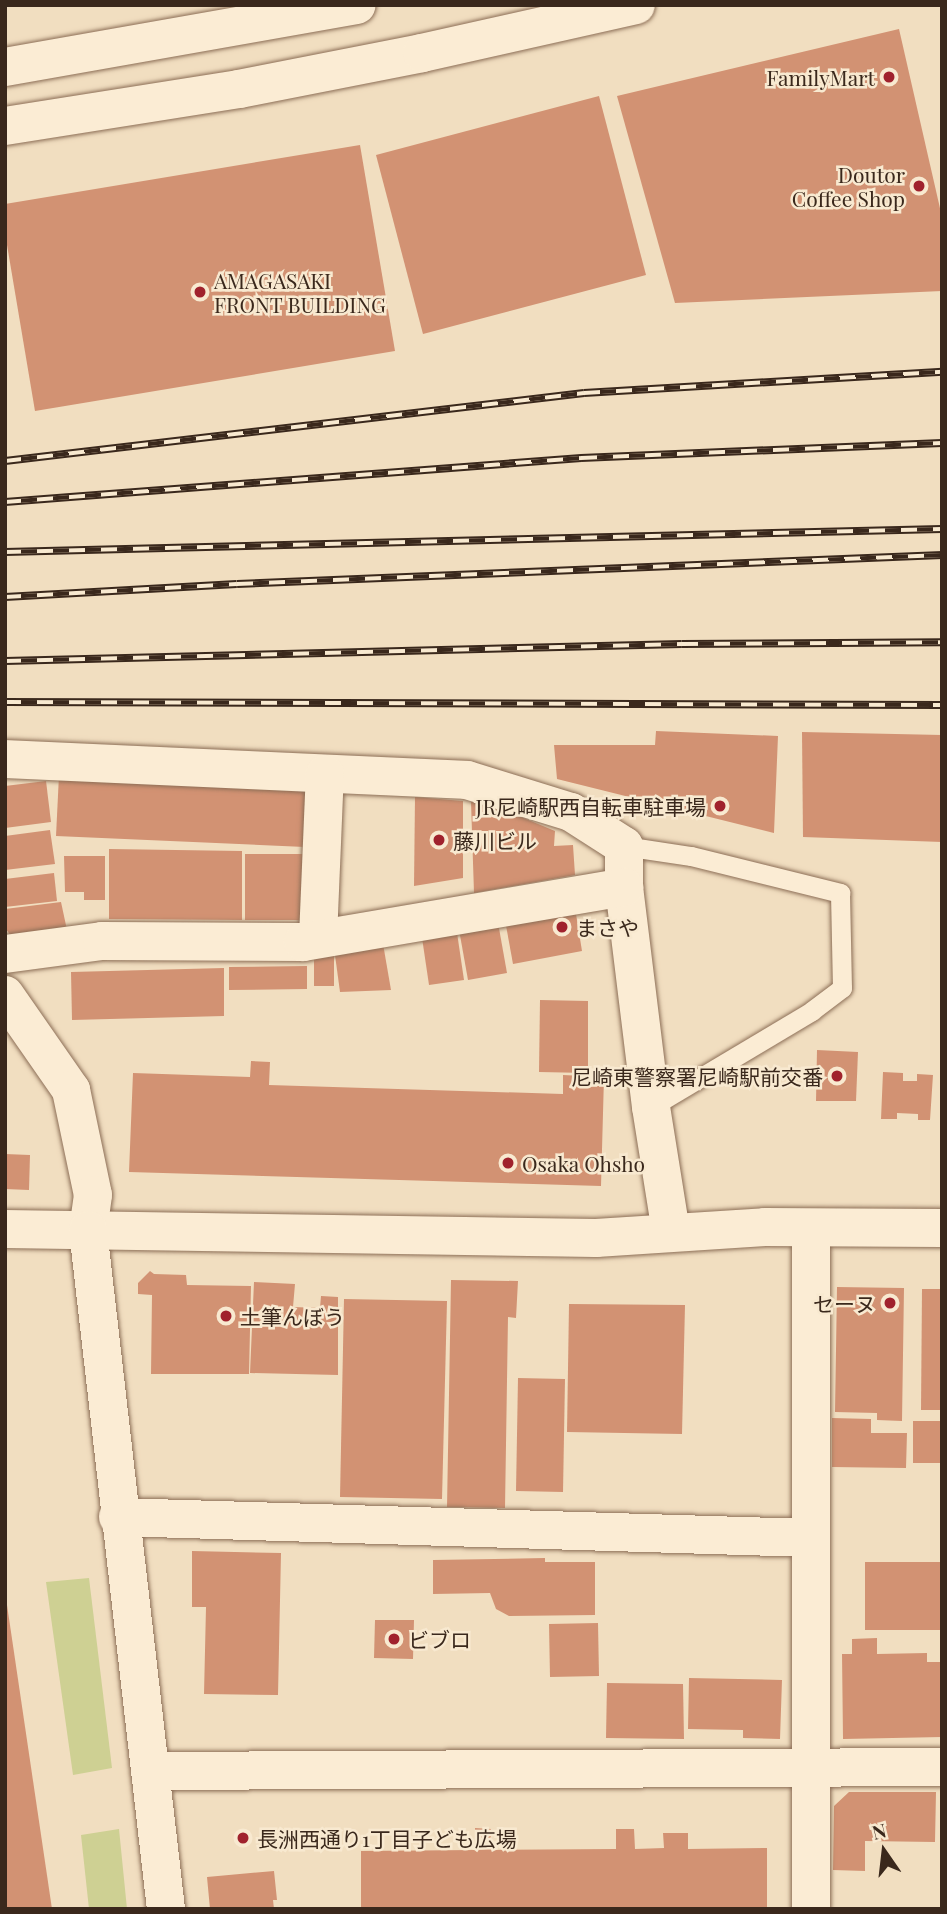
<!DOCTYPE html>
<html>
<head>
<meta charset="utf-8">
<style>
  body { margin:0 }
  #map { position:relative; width:947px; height:1914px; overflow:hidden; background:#f1dec0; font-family:"Playfair Display","Noto Sans JP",serif }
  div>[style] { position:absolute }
  .green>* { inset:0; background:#ced093 }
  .building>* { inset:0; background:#d29273 }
  .roads { filter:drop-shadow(0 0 2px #8c6e56) drop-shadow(0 0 2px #8c6e56) }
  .service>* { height:19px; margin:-9.5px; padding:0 9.5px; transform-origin:9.5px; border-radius:9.5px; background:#fbecd4 }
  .minor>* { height:38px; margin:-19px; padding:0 19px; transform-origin:19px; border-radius:19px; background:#fbecd4 }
  .tertiary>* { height:38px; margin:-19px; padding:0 19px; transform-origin:19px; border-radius:19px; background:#fbecd4 }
  .rail>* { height:8px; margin-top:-4px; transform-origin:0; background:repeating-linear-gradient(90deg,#f8e9d0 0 16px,#3a281c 0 32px); box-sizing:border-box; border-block:2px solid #3a281c }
  .dots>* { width:19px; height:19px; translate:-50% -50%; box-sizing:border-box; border:4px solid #f8e9d0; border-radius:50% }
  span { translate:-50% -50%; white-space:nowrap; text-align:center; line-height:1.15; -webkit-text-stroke:5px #f8e9d0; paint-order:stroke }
  .poi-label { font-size:21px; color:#3a281c }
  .right { translate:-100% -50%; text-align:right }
  .left { translate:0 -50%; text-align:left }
  .frame { position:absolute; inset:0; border:7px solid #3a281c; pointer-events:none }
  .north { position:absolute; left:849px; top:1816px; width:70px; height:70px; -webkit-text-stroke:5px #f8e9d0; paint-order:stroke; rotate:346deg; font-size:19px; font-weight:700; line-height:28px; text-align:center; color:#3a281c }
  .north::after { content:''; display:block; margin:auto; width:24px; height:32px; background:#3a281c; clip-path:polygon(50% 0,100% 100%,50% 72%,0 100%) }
</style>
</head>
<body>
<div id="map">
  <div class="green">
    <i style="clip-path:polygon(89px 1578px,112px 1768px,73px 1775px,46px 1582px)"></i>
    <i style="clip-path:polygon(119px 1829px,127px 1909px,89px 1909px,81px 1835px)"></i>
  </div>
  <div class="building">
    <i style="clip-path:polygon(899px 29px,942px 217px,942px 291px,675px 303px,617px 96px)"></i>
    <i style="clip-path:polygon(599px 96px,646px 275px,423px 334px,376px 155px)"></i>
    <i style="clip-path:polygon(360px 145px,395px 351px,35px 411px,5px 233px,5px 204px)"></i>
    <i style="clip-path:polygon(656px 731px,778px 736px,774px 833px,557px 779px,554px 745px,655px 745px)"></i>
    <i style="clip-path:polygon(802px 732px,942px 735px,942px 842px,803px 837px)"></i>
    <i style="clip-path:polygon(59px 775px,308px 786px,305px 847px,56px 836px)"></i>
    <i style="clip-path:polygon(46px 781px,51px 822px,5px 828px,5px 786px)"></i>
    <i style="clip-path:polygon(415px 797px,463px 801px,463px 878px,414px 886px)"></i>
    <i style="clip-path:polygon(483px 801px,555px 831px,554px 846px,573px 845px,575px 875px,474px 893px,471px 802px)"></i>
    <i style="clip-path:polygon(50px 830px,55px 864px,5px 870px,5px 836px)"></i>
    <i style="clip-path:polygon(109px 849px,242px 851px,242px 920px,109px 919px)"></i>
    <i style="clip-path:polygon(245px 854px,305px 854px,304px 920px,245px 920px)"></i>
    <i style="clip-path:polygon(64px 856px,105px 856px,105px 900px,84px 900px,84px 892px,65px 892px)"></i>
    <i style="clip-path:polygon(54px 873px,57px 901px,5px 907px,5px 879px)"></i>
    <i style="clip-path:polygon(61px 902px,67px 930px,12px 937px,5px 928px,5px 909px)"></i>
    <i style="clip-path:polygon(575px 908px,582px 951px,513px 964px,505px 920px)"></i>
    <i style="clip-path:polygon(497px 917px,507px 973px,468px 980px,458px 924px)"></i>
    <i style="clip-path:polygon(456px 926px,464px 980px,429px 985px,421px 931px)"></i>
    <i style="clip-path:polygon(382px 938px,391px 990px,340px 992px,335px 955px)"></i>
    <i style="clip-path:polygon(314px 954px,334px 954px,334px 986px,314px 986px)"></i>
    <i style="clip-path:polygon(307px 966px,307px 989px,229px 990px,229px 967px)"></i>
    <i style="clip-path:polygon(224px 968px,224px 1016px,72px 1020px,71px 972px)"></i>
    <i style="clip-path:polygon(540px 1000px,588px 1001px,588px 1073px,539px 1072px)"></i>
    <i style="clip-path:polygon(817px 1050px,858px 1052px,856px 1101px,816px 1101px)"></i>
    <i style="clip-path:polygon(251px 1061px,270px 1062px,269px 1085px,563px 1094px,563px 1075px,604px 1077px,601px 1186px,129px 1172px,133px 1073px,250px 1077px)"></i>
    <i style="clip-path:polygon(883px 1072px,903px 1073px,903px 1081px,917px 1081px,917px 1074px,933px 1075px,930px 1120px,918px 1120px,918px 1114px,897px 1113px,897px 1119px,881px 1119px)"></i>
    <i style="clip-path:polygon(5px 1154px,30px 1155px,29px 1190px,5px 1189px)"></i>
    <i style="clip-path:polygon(150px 1271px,154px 1274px,186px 1275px,187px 1285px,251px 1286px,249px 1374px,151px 1374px,152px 1295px,138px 1294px,138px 1283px)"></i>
    <i style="clip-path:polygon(451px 1280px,518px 1281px,516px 1318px,508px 1317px,505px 1508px,447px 1507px)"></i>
    <i style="clip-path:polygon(254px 1282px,295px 1284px,293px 1307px,320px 1308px,321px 1296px,338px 1297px,338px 1375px,250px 1373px)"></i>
    <i style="clip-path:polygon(837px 1287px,904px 1288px,902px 1421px,877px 1420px,877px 1413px,835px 1412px)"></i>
    <i style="clip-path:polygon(922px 1289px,942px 1289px,942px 1410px,921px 1410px)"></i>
    <i style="clip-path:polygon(344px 1299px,447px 1301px,442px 1499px,340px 1497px)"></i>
    <i style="clip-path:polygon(569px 1304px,685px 1305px,682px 1434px,567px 1432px)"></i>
    <i style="clip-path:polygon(518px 1378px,565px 1379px,563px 1492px,516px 1491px)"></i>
    <i style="clip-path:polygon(832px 1418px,871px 1419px,871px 1433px,907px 1433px,906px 1468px,832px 1467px)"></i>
    <i style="clip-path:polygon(913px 1421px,942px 1421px,942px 1463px,913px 1463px)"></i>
    <i style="clip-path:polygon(192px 1551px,281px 1553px,278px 1695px,204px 1694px,206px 1607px,192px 1607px)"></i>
    <i style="clip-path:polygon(545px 1558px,545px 1562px,595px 1562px,595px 1615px,509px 1616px,496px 1609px,490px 1593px,433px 1594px,433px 1560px)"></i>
    <i style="clip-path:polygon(865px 1562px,942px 1562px,942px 1630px,865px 1630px)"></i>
    <i style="clip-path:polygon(5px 1605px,7px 1605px,52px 1909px,5px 1909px)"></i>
    <i style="clip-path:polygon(375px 1620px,414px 1620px,413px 1659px,374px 1658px)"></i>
    <i style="clip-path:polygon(598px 1623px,599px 1676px,550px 1677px,549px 1624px)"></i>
    <i style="clip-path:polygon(877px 1638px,877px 1654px,927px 1653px,927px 1662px,942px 1662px,942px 1737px,843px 1739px,842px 1654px,852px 1654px,852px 1639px)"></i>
    <i style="clip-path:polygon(689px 1678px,782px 1680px,780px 1739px,743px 1738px,743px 1730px,688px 1729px)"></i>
    <i style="clip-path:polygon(607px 1683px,683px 1684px,684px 1739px,606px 1738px)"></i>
    <i style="clip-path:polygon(849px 1792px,936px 1792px,935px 1842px,865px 1841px,865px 1871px,833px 1870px,834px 1806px)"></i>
    <i style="clip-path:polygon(475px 1828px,491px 1829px,491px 1850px,616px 1849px,616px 1829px,634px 1829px,635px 1849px,664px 1848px,663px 1833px,688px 1833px,688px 1849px,767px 1848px,767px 1909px,361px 1909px,361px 1851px,475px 1850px)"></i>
    <i style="clip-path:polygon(274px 1871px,277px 1900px,273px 1900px,274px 1909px,210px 1909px,207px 1877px)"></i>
  </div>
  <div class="roads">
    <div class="service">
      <i style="left:624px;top:846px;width:68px;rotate:8.5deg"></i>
      <i style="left:691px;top:856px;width:154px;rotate:13.9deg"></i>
      <i style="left:840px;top:893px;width:95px;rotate:88.8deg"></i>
      <i style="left:842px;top:988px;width:38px;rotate:143deg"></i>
      <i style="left:812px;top:1011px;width:187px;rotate:149.2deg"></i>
    </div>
    <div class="minor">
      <i style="left:5px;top:759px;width:462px;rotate:2.6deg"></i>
      <i style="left:467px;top:780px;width:109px;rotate:17.1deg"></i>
      <i style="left:571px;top:812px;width:63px;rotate:32.7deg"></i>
      <i style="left:624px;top:846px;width:41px;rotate:90deg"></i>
      <i style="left:624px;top:887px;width:222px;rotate:83deg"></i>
      <i style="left:651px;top:1107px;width:127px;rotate:80.9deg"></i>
      <i style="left:318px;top:938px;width:164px;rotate:-87.6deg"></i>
      <i style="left:5px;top:954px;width:98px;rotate:-7.6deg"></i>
      <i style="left:102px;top:941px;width:201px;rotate:0.3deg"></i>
      <i style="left:303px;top:942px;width:326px;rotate:-9.7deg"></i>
      <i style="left:5px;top:995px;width:116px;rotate:55.2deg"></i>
      <i style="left:71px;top:1090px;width:107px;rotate:78.2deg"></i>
      <i style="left:93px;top:1195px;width:35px;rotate:98deg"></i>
      <i style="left:118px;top:1517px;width:693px;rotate:1.74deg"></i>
      <i style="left:151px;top:1771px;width:791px;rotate:-0.29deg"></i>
      <i style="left:811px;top:1909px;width:681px;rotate:-90deg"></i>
    </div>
    <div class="tertiary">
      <i style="left:5px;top:67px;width:357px;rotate:-10deg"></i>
      <i style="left:5px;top:126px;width:237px;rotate:-9deg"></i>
      <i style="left:239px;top:89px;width:187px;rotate:-11.1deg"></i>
      <i style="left:422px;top:53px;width:219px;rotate:-12.6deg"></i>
      <i style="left:5px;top:1229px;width:591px;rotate:0.87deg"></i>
      <i style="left:596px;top:1238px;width:169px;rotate:-3.7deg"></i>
      <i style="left:765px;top:1227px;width:177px;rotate:0.3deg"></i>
      <i style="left:88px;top:1230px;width:683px;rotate:83.45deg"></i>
    </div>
  </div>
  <div class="rail">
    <i style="left:5px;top:461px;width:583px;rotate:-6.7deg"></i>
    <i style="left:584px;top:393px;width:359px;rotate:-3.4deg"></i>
    <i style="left:5px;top:502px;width:578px;rotate:-4.37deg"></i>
    <i style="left:581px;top:458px;width:361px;rotate:-2.4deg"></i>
    <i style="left:5px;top:552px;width:937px;rotate:-1.41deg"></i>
    <i style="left:5px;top:597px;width:232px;rotate:-3.2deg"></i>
    <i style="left:237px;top:584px;width:706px;rotate:-2.36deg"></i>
    <i style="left:5px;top:661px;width:677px;rotate:-1.44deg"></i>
    <i style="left:682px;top:644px;width:260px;rotate:-0.4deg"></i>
    <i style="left:5px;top:702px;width:937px;rotate:0.18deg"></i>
  </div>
  <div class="dots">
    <i style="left:889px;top:77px;background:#a0222d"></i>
    <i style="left:919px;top:186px;background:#a0222d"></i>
    <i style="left:200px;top:292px;background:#a0222d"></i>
    <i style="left:720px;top:806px;background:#a0222d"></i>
    <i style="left:439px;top:840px;background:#a0222d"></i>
    <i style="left:562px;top:927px;background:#a0222d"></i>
    <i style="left:837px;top:1076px;background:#a0222d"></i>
    <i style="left:508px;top:1163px;background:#a0222d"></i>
    <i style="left:890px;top:1303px;background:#a0222d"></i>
    <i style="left:226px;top:1316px;background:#a0222d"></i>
    <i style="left:394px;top:1639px;background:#a0222d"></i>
    <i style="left:243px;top:1838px;background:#a0222d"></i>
  </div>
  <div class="poi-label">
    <span class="right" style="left:875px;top:77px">FamilyMart</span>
    <span class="right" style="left:905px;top:186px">Doutor<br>Coffee Shop</span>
    <span class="left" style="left:214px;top:292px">AMAGASAKI<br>FRONT BUILDING</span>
    <span class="right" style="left:706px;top:806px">JR尼崎駅西自転車駐車場</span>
    <span class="left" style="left:453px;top:840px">藤川ビル</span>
    <span class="left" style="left:576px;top:927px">まさや</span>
    <span class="right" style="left:823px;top:1076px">尼崎東警察署尼崎駅前交番</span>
    <span class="left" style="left:522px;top:1163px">Osaka Ohsho</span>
    <span class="right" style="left:876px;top:1303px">セーヌ</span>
    <span class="left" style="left:240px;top:1316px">土筆んぼう</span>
    <span class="left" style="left:408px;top:1639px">ビブロ</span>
    <span class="left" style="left:257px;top:1838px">長洲西通り1丁目子ども広場</span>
  </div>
  <div class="frame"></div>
  <div class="north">N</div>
</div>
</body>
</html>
